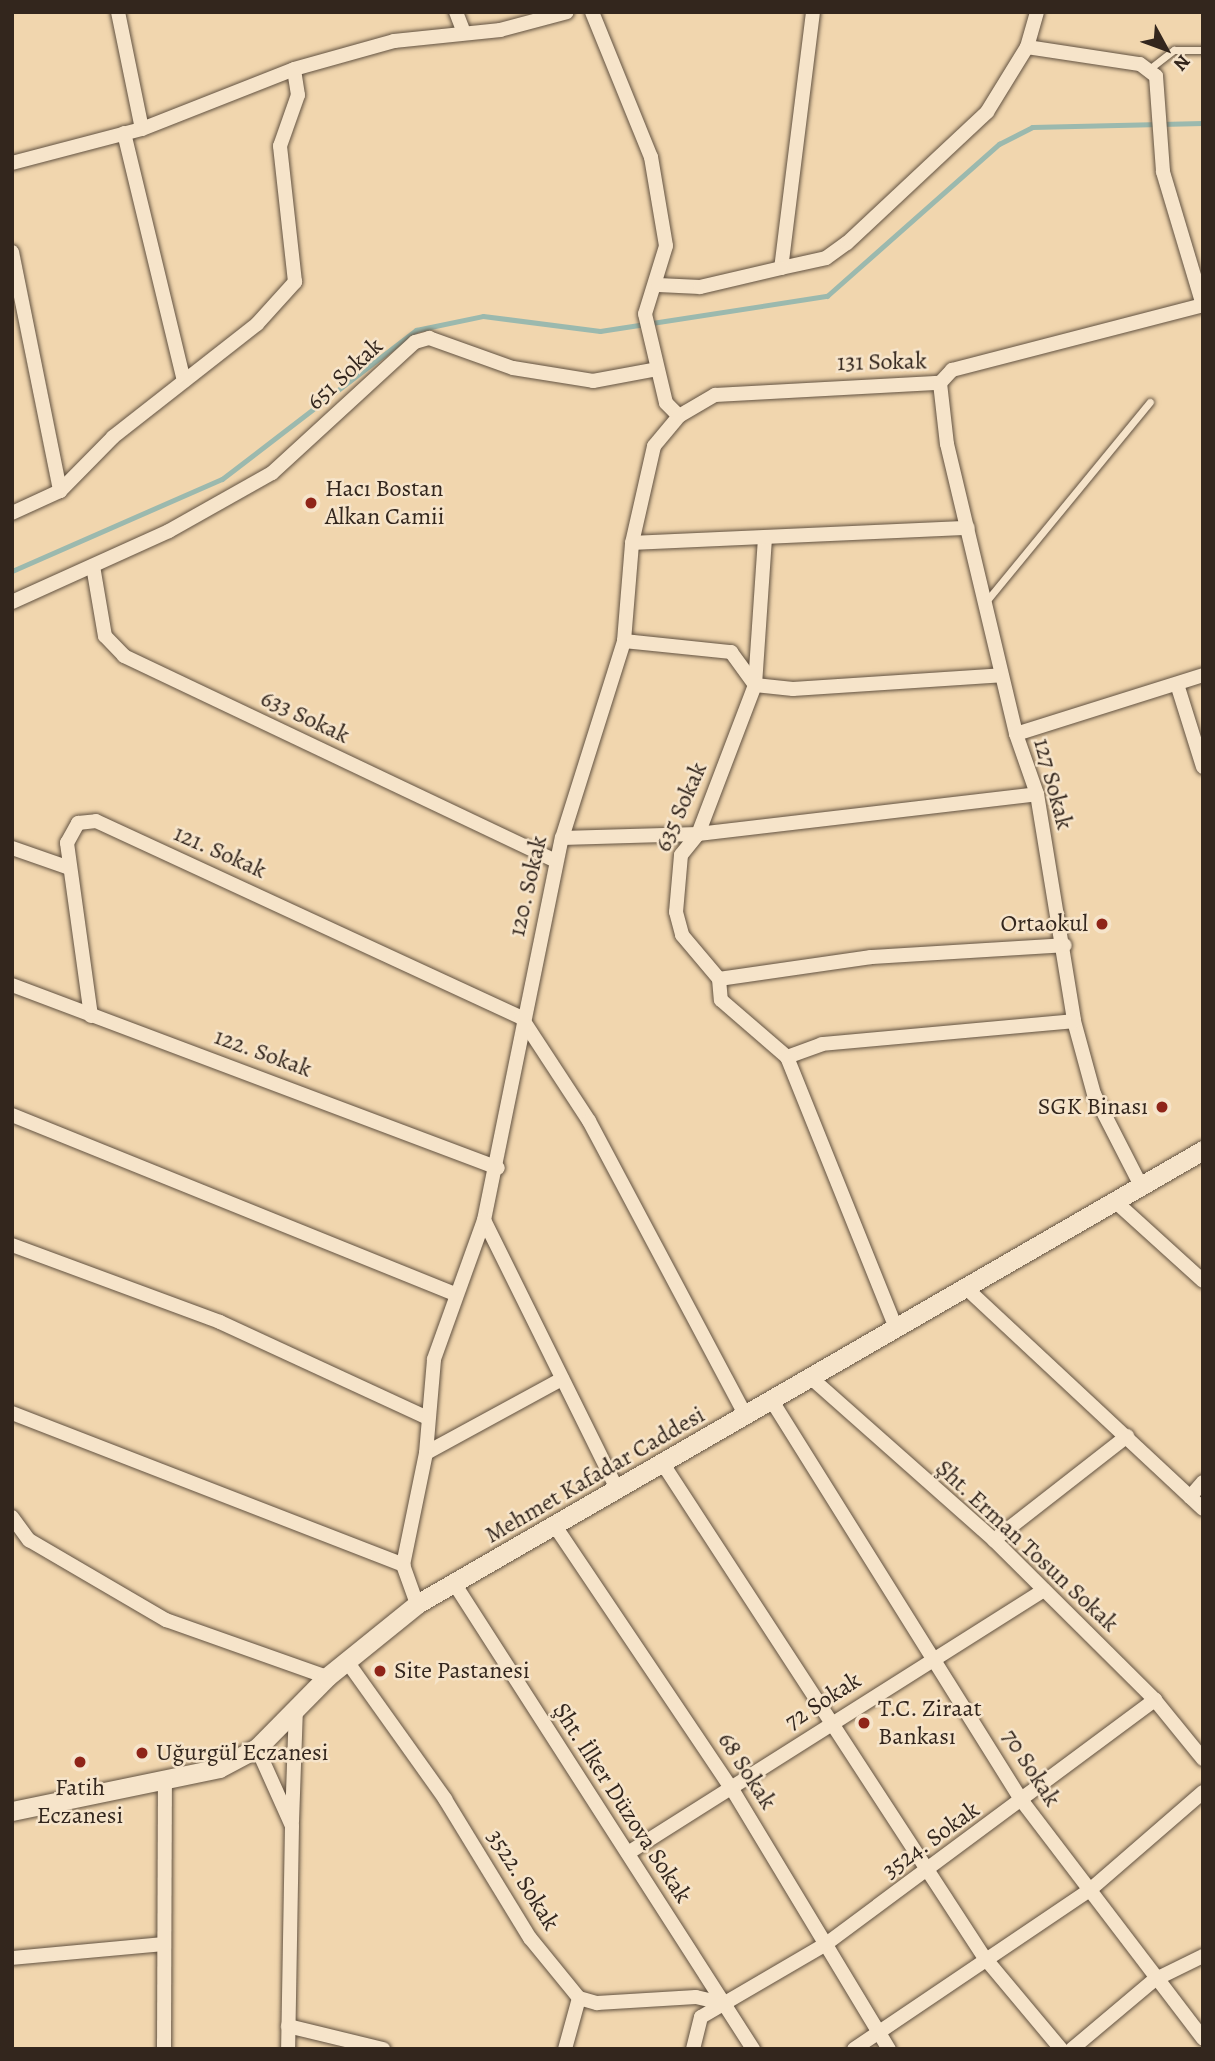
<!DOCTYPE html>
<html>
<head>
<meta charset="utf-8">
<style>
  body { margin:0 }
  #map { position:relative; width:1215px; height:2061px; overflow:hidden; background:#f1d6ae; font-family:Alegreya,serif }
  div>[style] { position:absolute }
  .stream>* { height:5px; margin:-2.5px; padding:0 2.5px; transform-origin:2.5px; border-radius:2.5px; background:#9bb9ae }
  .roads { filter:drop-shadow(0 0 2px #625241) drop-shadow(0 0 2px #625241) }
  .service>* { height:7px; margin:-3.5px; padding:0 3.5px; transform-origin:3.5px; border-radius:3.5px; background:#f6e4ca }
  .minor>* { height:14px; margin:-7px; padding:0 7px; transform-origin:7px; border-radius:7px; background:#f6e4ca }
  .secondary>* { height:19px; margin:-9.5px; padding:0 9.5px; transform-origin:9.5px; border-radius:9.5px; background:#f6e4ca }
  .dots>* { width:19px; height:19px; translate:-50% -50%; box-sizing:border-box; border:4px solid #f6e4ca; border-radius:50% }
  span { translate:-50% -50%; white-space:nowrap; text-align:center; line-height:1.15; -webkit-text-stroke:5px #f6e4ca; paint-order:stroke }
  .street-label { font-size:24px; color:#33261d }
  .poi-label { font-size:24px; color:#33261d }
  .left { translate:0 -50%; text-align:left }
  .right { translate:-100% -50%; text-align:right }
  .frame { position:absolute; inset:0; border:14px solid #33261d; pointer-events:none }
  .north { position:absolute; left:1131px; top:14px; width:70px; height:70px; -webkit-text-stroke:5px #f6e4ca; paint-order:stroke; rotate:131deg; font-size:19px; font-weight:700; line-height:28px; text-align:center; color:#33261d }
  .north::after { content:''; display:block; margin:auto; width:24px; height:32px; background:#33261d; clip-path:polygon(50% 0,100% 100%,50% 72%,0 100%) }
</style>
</head>
<body>
<div id="map">
  <div class="stream">
    <i style="left:12px;top:571px;width:229px;rotate:-23.7deg"></i>
    <i style="left:222px;top:479px;width:245px;rotate:-37.5deg"></i>
    <i style="left:416px;top:330px;width:68px;rotate:-11.8deg"></i>
    <i style="left:483px;top:316px;width:118px;rotate:7.3deg"></i>
    <i style="left:600px;top:331px;width:230px;rotate:-8.8deg"></i>
    <i style="left:827px;top:296px;width:230px;rotate:-41.5deg"></i>
    <i style="left:999px;top:144px;width:37px;rotate:-27deg"></i>
    <i style="left:1032px;top:127px;width:171px;rotate:-1.3deg"></i>
  </div>
  <div class="roads">
    <div class="service">
      <i style="left:1148px;top:70px;width:33px;rotate:-38deg"></i>
      <i style="left:1174px;top:50px;width:29px"></i>
      <i style="left:988px;top:599px;width:255px;rotate:-50.6deg"></i>
    </div>
    <div class="minor">
      <i style="left:118px;top:12px;width:119px;rotate:78.4deg"></i>
      <i style="left:456px;top:12px;width:22px;rotate:69deg"></i>
      <i style="left:592px;top:12px;width:157px;rotate:67.9deg"></i>
      <i style="left:651px;top:157px;width:90px;rotate:80.4deg"></i>
      <i style="left:666px;top:246px;width:71px;rotate:107.2deg"></i>
      <i style="left:645px;top:314px;width:91px;rotate:76.7deg"></i>
      <i style="left:666px;top:403px;width:18px;rotate:45deg"></i>
      <i style="left:813px;top:12px;width:258px;rotate:97.1deg"></i>
      <i style="left:781px;top:268px;width:46px;rotate:-12.5deg"></i>
      <i style="left:826px;top:258px;width:26px;rotate:-36deg"></i>
      <i style="left:847px;top:243px;width:192px;rotate:-43.1deg"></i>
      <i style="left:987px;top:112px;width:76px;rotate:-58.4deg"></i>
      <i style="left:1027px;top:47px;width:36px;rotate:-74deg"></i>
      <i style="left:1027px;top:47px;width:114px;rotate:8.6deg"></i>
      <i style="left:1140px;top:64px;width:20px;rotate:37deg"></i>
      <i style="left:1156px;top:76px;width:96px;rotate:85.8deg"></i>
      <i style="left:1163px;top:172px;width:139px;rotate:73.3deg"></i>
      <i style="left:124px;top:133px;width:255px;rotate:76.4deg"></i>
      <i style="left:12px;top:163px;width:134px;rotate:-14.7deg"></i>
      <i style="left:142px;top:129px;width:163px;rotate:-21.5deg"></i>
      <i style="left:294px;top:69px;width:104px;rotate:-15.6deg"></i>
      <i style="left:394px;top:41px;width:107px;rotate:-5.9deg"></i>
      <i style="left:500px;top:30px;width:69px;rotate:-15deg"></i>
      <i style="left:12px;top:252px;width:244px;rotate:78.6deg"></i>
      <i style="left:658px;top:285px;width:42px;rotate:2.7deg"></i>
      <i style="left:700px;top:287px;width:83px;rotate:-13.2deg"></i>
      <i style="left:940px;top:383px;width:61px;rotate:83.5deg"></i>
      <i style="left:947px;top:444px;width:298px;rotate:76.6deg"></i>
      <i style="left:1016px;top:734px;width:64px;rotate:70.7deg"></i>
      <i style="left:1037px;top:794px;width:230px;rotate:80.7deg"></i>
      <i style="left:1074px;top:1021px;width:76px;rotate:74.7deg"></i>
      <i style="left:1094px;top:1094px;width:106px;rotate:62.9deg"></i>
      <i style="left:12px;top:513px;width:53px;rotate:-24.6deg"></i>
      <i style="left:60px;top:491px;width:76px;rotate:-45.5deg"></i>
      <i style="left:113px;top:437px;width:183px;rotate:-38.1deg"></i>
      <i style="left:257px;top:324px;width:57px;rotate:-47.9deg"></i>
      <i style="left:295px;top:282px;width:137px;rotate:-96.3deg"></i>
      <i style="left:280px;top:146px;width:54px;rotate:-70.6deg"></i>
      <i style="left:298px;top:95px;width:26px;rotate:-99deg"></i>
      <i style="left:765px;top:538px;width:147px;rotate:93.9deg"></i>
      <i style="left:755px;top:685px;width:160px;rotate:110.9deg"></i>
      <i style="left:698px;top:834px;width:27px;rotate:129deg"></i>
      <i style="left:681px;top:855px;width:57px;rotate:95deg"></i>
      <i style="left:676px;top:912px;width:24px;rotate:75deg"></i>
      <i style="left:682px;top:935px;width:57px;rotate:49.9deg"></i>
      <i style="left:719px;top:979px;width:21px;rotate:85deg"></i>
      <i style="left:721px;top:1000px;width:87px;rotate:40.8deg"></i>
      <i style="left:787px;top:1057px;width:292px;rotate:68.1deg"></i>
      <i style="left:632px;top:543px;width:336px;rotate:-2.6deg"></i>
      <i style="left:93px;top:566px;width:71px;rotate:80.3deg"></i>
      <i style="left:105px;top:636px;width:28px;rotate:46deg"></i>
      <i style="left:124px;top:656px;width:478px;rotate:25.4deg"></i>
      <i style="left:12px;top:602px;width:172px;rotate:-24.3deg"></i>
      <i style="left:169px;top:531px;width:118px;rotate:-29.4deg"></i>
      <i style="left:272px;top:473px;width:194px;rotate:-42.5deg"></i>
      <i style="left:415px;top:342px;width:15px;rotate:-16deg"></i>
      <i style="left:429px;top:338px;width:89px;rotate:19.7deg"></i>
      <i style="left:513px;top:368px;width:81px;rotate:9.2deg"></i>
      <i style="left:593px;top:381px;width:65px;rotate:-10.6deg"></i>
      <i style="left:624px;top:641px;width:108px;rotate:5.9deg"></i>
      <i style="left:731px;top:652px;width:41px;rotate:54deg"></i>
      <i style="left:755px;top:685px;width:38px;rotate:6deg"></i>
      <i style="left:793px;top:689px;width:209px;rotate:-3.8deg"></i>
      <i style="left:1177px;top:684px;width:87px;rotate:72.6deg"></i>
      <i style="left:1016px;top:734px;width:196px;rotate:-17.5deg"></i>
      <i style="left:562px;top:838px;width:136px;rotate:-1.7deg"></i>
      <i style="left:698px;top:834px;width:341px;rotate:-6.7deg"></i>
      <i style="left:12px;top:848px;width:58px;rotate:19.1deg"></i>
      <i style="left:719px;top:979px;width:154px;rotate:-8.2deg"></i>
      <i style="left:871px;top:957px;width:194px;rotate:-3.5deg"></i>
      <i style="left:12px;top:985px;width:519px;rotate:20.63deg"></i>
      <i style="left:91px;top:1016px;width:175px;rotate:-97.9deg"></i>
      <i style="left:67px;top:843px;width:23px;rotate:-61deg"></i>
      <i style="left:78px;top:823px;width:18px;rotate:-6deg"></i>
      <i style="left:96px;top:821px;width:468px;rotate:24.8deg"></i>
      <i style="left:521px;top:1017px;width:124px;rotate:56.8deg"></i>
      <i style="left:589px;top:1121px;width:334px;rotate:62deg"></i>
      <i style="left:787px;top:1057px;width:37px;rotate:-20deg"></i>
      <i style="left:822px;top:1044px;width:253px;rotate:-5.2deg"></i>
      <i style="left:12px;top:1115px;width:477px;rotate:22deg"></i>
      <i style="left:1117px;top:1203px;width:116px;rotate:42.2deg"></i>
      <i style="left:12px;top:1245px;width:222px;rotate:20.3deg"></i>
      <i style="left:220px;top:1322px;width:229px;rotate:24.8deg"></i>
      <i style="left:965px;top:1287px;width:325px;rotate:43deg"></i>
      <i style="left:810px;top:1377px;width:246px;rotate:41.5deg"></i>
      <i style="left:994px;top:1540px;width:227px;rotate:44.8deg"></i>
      <i style="left:1155px;top:1700px;width:76px;rotate:50.9deg"></i>
      <i style="left:772px;top:1401px;width:472px;rotate:58deg"></i>
      <i style="left:1022px;top:1801px;width:299px;rotate:52.7deg"></i>
      <i style="left:12px;top:1413px;width:420px;rotate:21.2deg"></i>
      <i style="left:426px;top:1453px;width:155px;rotate:-28.6deg"></i>
      <i style="left:663px;top:1464px;width:588px;rotate:56.93deg"></i>
      <i style="left:984px;top:1957px;width:120px;rotate:50.1deg"></i>
      <i style="left:618px;top:1491px;width:302px;rotate:-116.3deg"></i>
      <i style="left:484px;top:1220px;width:390px;rotate:-78.5deg"></i>
      <i style="left:562px;top:838px;width:207px;rotate:-72.5deg"></i>
      <i style="left:624px;top:641px;width:98px;rotate:-85.3deg"></i>
      <i style="left:632px;top:543px;width:99px;rotate:-77.2deg"></i>
      <i style="left:654px;top:446px;width:39px;rotate:-50deg"></i>
      <i style="left:679px;top:416px;width:42px;rotate:-30.3deg"></i>
      <i style="left:715px;top:395px;width:225px;rotate:-3.1deg"></i>
      <i style="left:940px;top:383px;width:18px;rotate:-47deg"></i>
      <i style="left:952px;top:370px;width:259px;rotate:-14.5deg"></i>
      <i style="left:1190px;top:1497px;width:20px;rotate:-49deg"></i>
      <i style="left:12px;top:1517px;width:29px;rotate:54deg"></i>
      <i style="left:29px;top:1540px;width:159px;rotate:30.3deg"></i>
      <i style="left:166px;top:1620px;width:171px;rotate:19.5deg"></i>
      <i style="left:555px;top:1526px;width:317px;rotate:56.1deg"></i>
      <i style="left:732px;top:1789px;width:304px;rotate:58.9deg"></i>
      <i style="left:994px;top:1540px;width:169px;rotate:-38deg"></i>
      <i style="left:454px;top:1583px;width:554px;rotate:57.31deg"></i>
      <i style="left:417px;top:1604px;width:41px;rotate:-109.7deg"></i>
      <i style="left:403px;top:1565px;width:114px;rotate:-78.4deg"></i>
      <i style="left:426px;top:1453px;width:94px;rotate:-85.1deg"></i>
      <i style="left:434px;top:1359px;width:148px;rotate:-70.2deg"></i>
      <i style="left:346px;top:1660px;width:171px;rotate:54.5deg"></i>
      <i style="left:445px;top:1799px;width:163px;rotate:58.6deg"></i>
      <i style="left:530px;top:1938px;width:77px;rotate:50.8deg"></i>
      <i style="left:579px;top:1998px;width:19px;rotate:16deg"></i>
      <i style="left:597px;top:2003px;width:99px;rotate:-3.5deg"></i>
      <i style="left:696px;top:1997px;width:32px;rotate:13deg"></i>
      <i style="left:257px;top:1748px;width:85px;rotate:65.8deg"></i>
      <i style="left:292px;top:1826px;width:223px;rotate:91deg"></i>
      <i style="left:292px;top:1822px;width:113px;rotate:-88deg"></i>
      <i style="left:628px;top:1853px;width:492px;rotate:-32.3deg"></i>
      <i style="left:12px;top:1958px;width:151px;rotate:-5.3deg"></i>
      <i style="left:288px;top:2026px;width:98px;rotate:13.6deg"></i>
      <i style="left:164px;top:2049px;width:270px;rotate:-89.8deg"></i>
      <i style="left:565px;top:2049px;width:53px;rotate:-74.6deg"></i>
      <i style="left:693px;top:2049px;width:33px;rotate:-76deg"></i>
      <i style="left:701px;top:2017px;width:145px;rotate:-30.3deg"></i>
      <i style="left:826px;top:1944px;width:410px;rotate:-36.6deg"></i>
      <i style="left:854px;top:2049px;width:286px;rotate:-34deg"></i>
      <i style="left:1091px;top:1889px;width:148px;rotate:-40.9deg"></i>
      <i style="left:1072px;top:2049px;width:107px;rotate:-40.1deg"></i>
      <i style="left:1154px;top:1980px;width:55px;rotate:-26.1deg"></i>
    </div>
    <div class="secondary">
      <i style="left:12px;top:1811px;width:211px;rotate:-11.7deg"></i>
      <i style="left:219px;top:1768px;width:43px;rotate:-27.8deg"></i>
      <i style="left:257px;top:1748px;width:100px;rotate:-45.4deg"></i>
      <i style="left:327px;top:1677px;width:116px;rotate:-39deg"></i>
      <i style="left:417px;top:1604px;width:908px;rotate:-30.01deg"></i>
    </div>
  </div>
  <div class="dots">
    <i style="left:311px;top:503px;background:#8f2418"></i>
    <i style="left:1102px;top:924px;background:#8f2418"></i>
    <i style="left:1162px;top:1107px;background:#8f2418"></i>
    <i style="left:380px;top:1671px;background:#8f2418"></i>
    <i style="left:864px;top:1723px;background:#8f2418"></i>
    <i style="left:142px;top:1753px;background:#8f2418"></i>
    <i style="left:80px;top:1762px;background:#8f2418"></i>
  </div>
  <div class="street-label">
    <span style="left:882px;top:362px;rotate:-1deg">131 Sokak</span>
    <span style="left:345px;top:374px;rotate:-43deg">651 Sokak</span>
    <span style="left:305px;top:717px;rotate:25deg">633 Sokak</span>
    <span style="left:1053px;top:784px;rotate:75deg">127 Sokak</span>
    <span style="left:681px;top:807px;rotate:-66deg">635 Sokak</span>
    <span style="left:220px;top:852px;rotate:24deg">121. Sokak</span>
    <span style="left:528px;top:886px;rotate:-77deg">120. Sokak</span>
    <span style="left:263px;top:1053px;rotate:20deg">122. Sokak</span>
    <span style="left:595px;top:1475px;rotate:-30deg">Mehmet Kafadar Caddesi</span>
    <span style="left:1027px;top:1546px;rotate:43deg">Şht. Erman Tosun Sokak</span>
    <span style="left:823px;top:1701px;rotate:-33deg">72 Sokak</span>
    <span style="left:1031px;top:1768px;rotate:57deg">70 Sokak</span>
    <span style="left:747px;top:1771px;rotate:57deg">68 Sokak</span>
    <span style="left:622px;top:1803px;rotate:57deg">Şht. İlker Düzova Sokak</span>
    <span style="left:931px;top:1840px;rotate:-36deg">3524. Sokak</span>
    <span style="left:523px;top:1880px;rotate:58deg">3522. Sokak</span>
  </div>
  <div class="poi-label">
    <span class="left" style="left:325px;top:503px">Hacı Bostan<br>Alkan Camii</span>
    <span class="right" style="left:1088px;top:924px">Ortaokul</span>
    <span class="right" style="left:1148px;top:1107px">SGK Binası</span>
    <span class="left" style="left:394px;top:1671px">Site Pastanesi</span>
    <span class="left" style="left:878px;top:1723px">T.C. Ziraat<br>Bankası</span>
    <span class="left" style="left:156px;top:1753px">Uğurgül Eczanesi</span>
    <span style="left:80px;top:1802px">Fatih<br>Eczanesi</span>
  </div>
  <div class="frame"></div>
  <div class="north">N</div>
</div>
</body>
</html>
